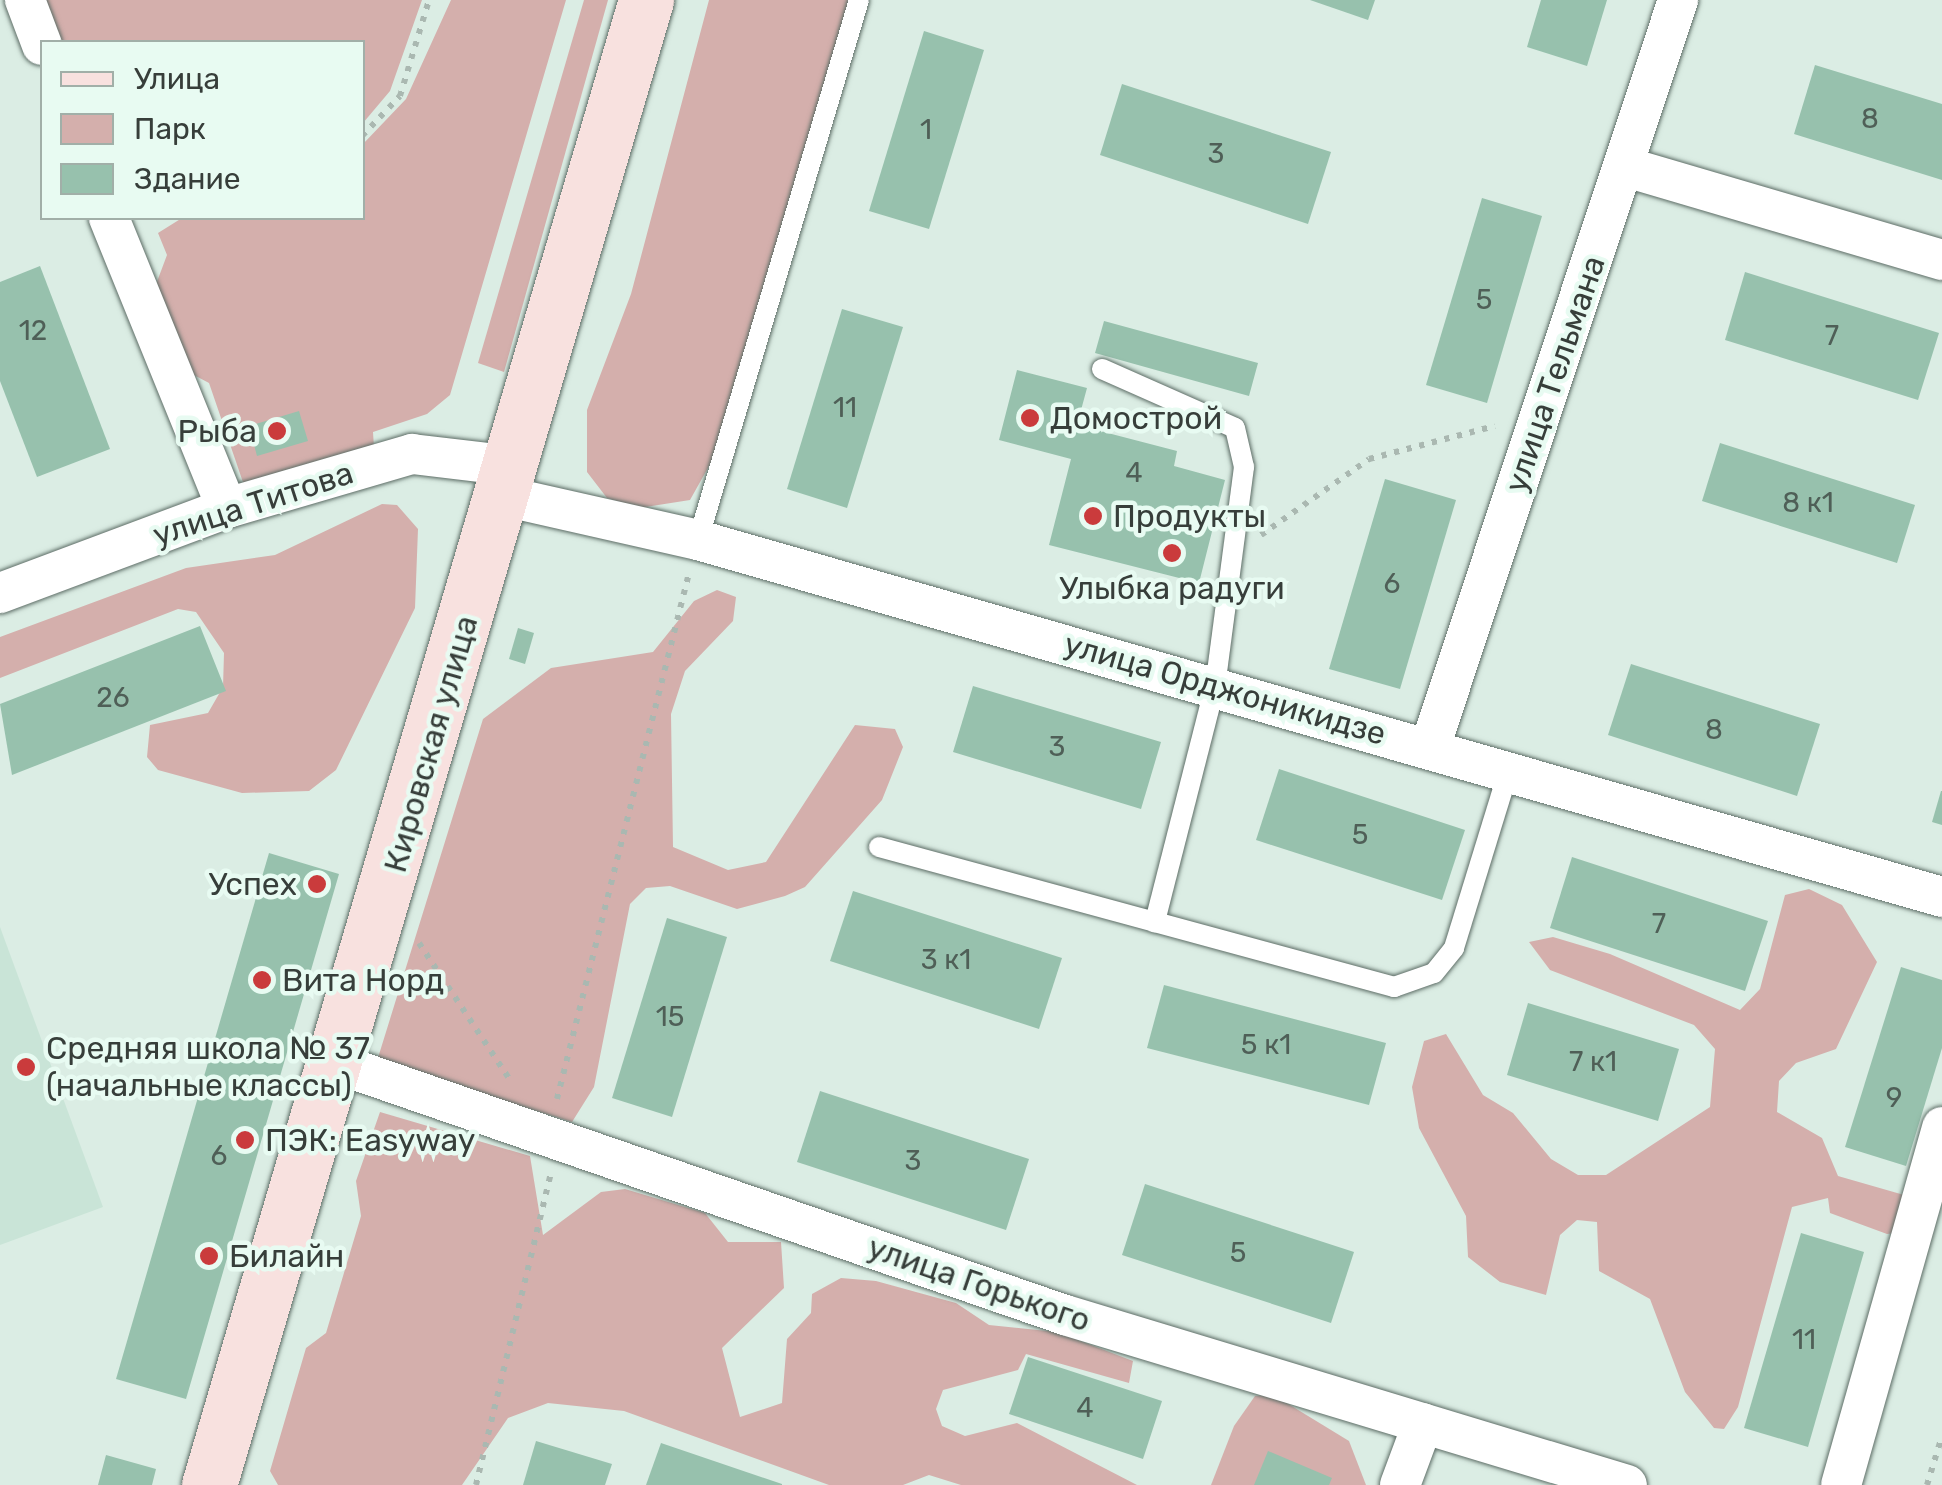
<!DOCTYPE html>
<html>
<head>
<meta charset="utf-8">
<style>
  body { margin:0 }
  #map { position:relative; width:1942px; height:1485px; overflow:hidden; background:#dbede4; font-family:Rubik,sans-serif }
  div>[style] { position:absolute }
  .built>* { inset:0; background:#c9e4d7 }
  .green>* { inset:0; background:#d4afac }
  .building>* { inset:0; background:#97c1ad }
  .path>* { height:6px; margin-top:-3px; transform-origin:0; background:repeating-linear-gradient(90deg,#aab8b1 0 5px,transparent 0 13px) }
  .roads { filter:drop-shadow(0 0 2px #5d6d66) drop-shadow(0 0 2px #5d6d66) }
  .lane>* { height:20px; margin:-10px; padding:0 10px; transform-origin:10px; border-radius:10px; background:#fff }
  .street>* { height:40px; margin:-20px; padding:0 20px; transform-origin:20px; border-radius:20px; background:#fff }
  .secondary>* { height:55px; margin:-27.5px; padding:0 27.5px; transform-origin:27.5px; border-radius:27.5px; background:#f8e1df }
  .dots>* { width:28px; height:28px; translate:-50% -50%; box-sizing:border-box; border:5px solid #e8fbf2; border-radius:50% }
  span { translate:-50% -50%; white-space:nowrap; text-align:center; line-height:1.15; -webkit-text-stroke:9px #e8fbf2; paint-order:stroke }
  .number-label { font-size:28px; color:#4f5f57 }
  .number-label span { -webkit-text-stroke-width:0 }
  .street-label { font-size:32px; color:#373e3a }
  .poi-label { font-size:32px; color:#373e3a }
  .left { translate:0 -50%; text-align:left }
  .right { translate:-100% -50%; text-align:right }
  .legend { position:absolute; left:40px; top:40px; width:325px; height:180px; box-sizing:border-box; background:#e8fbf2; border:2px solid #a1afa8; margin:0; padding:12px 18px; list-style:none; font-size:30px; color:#373e3a }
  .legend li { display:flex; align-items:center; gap:20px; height:50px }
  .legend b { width:50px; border:2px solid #a1afa8 }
</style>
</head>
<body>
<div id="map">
  <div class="built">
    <i style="clip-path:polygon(0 927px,103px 1207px,0 1245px)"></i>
  </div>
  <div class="green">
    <i style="clip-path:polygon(39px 0,422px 0,390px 91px,363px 123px,362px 42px,56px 42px)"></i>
    <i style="clip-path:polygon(451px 0,566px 0,450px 395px,427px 414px,373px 432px,374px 448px,246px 491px,209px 383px,192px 374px,155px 287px,167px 255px,158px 233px,182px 218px,362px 218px,363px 144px,406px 99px)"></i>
    <i style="clip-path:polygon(584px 0,608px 0,504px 372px,478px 363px)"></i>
    <i style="clip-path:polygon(709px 0,853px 0,718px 450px,690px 500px,639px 508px,607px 498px,587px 472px,587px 410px,631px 294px)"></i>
    <i style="clip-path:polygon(382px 504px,397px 505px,418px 529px,415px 608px,336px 770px,309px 791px,242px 793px,158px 770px,147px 757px,150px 725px,208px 713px,223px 687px,224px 653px,196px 612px,178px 609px,0 678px,0 637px,186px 568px,275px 555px)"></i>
    <i style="clip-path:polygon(717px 590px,736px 597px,733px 621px,685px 671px,671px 714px,673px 847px,728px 870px,766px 862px,855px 725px,895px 729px,903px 747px,882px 800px,805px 887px,785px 896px,737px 909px,670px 886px,646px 888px,630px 904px,594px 1087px,572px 1122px,377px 1061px,483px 719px,551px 668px,653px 652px,694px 601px)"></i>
    <i style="clip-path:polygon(1809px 889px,1842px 905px,1877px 962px,1836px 1049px,1796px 1063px,1779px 1081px,1777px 1112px,1822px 1138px,1838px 1176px,1911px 1197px,1896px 1233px,1887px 1234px,1830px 1213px,1828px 1198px,1792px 1207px,1738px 1407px,1724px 1429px,1714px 1428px,1685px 1392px,1650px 1299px,1599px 1271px,1597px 1222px,1577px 1220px,1560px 1235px,1546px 1295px,1500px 1282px,1468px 1257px,1466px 1216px,1419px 1128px,1412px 1087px,1424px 1041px,1446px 1034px,1483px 1095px,1513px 1113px,1551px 1159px,1578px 1175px,1606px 1175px,1710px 1107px,1715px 1049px,1694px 1025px,1550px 970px,1529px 942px,1553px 937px,1610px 954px,1740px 1010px,1760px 989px,1785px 895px)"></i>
    <i style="clip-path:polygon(380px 1112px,530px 1156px,543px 1235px,601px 1192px,625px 1189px,705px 1213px,728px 1242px,781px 1242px,784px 1288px,722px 1348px,740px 1417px,782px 1403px,787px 1339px,811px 1313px,812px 1294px,841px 1278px,876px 1281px,956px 1303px,989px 1325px,1057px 1332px,1133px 1361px,1129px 1383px,1026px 1354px,1018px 1370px,943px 1390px,936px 1409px,942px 1426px,965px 1436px,1017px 1423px,1137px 1485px,961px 1485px,929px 1475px,903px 1485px,829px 1485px,624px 1411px,548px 1403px,508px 1418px,462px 1485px,278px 1485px,270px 1471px,306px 1348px,326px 1333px,361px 1216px,356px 1181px)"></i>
    <i style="clip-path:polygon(1272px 1394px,1349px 1441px,1366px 1485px,1211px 1485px,1234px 1426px,1255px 1396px)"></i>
  </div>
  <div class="building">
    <i style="clip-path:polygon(1310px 0,1375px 0,1368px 20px)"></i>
    <i style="clip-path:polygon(1541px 0,1607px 0,1587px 66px,1527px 47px)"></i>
    <i style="clip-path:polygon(924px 31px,984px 50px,929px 229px,869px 211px)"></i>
    <i style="clip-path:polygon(1815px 65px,1942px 104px,1942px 180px,1794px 134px)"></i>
    <i style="clip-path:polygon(1122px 84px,1331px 152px,1308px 224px,1100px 155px)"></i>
    <i style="clip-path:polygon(1482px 198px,1542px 216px,1487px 403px,1426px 385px)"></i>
    <i style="clip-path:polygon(40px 266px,110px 449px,37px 477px,0 381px,0 282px)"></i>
    <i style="clip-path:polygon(1745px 272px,1939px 333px,1918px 400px,1725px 340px)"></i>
    <i style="clip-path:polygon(842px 309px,903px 327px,847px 508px,787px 489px)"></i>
    <i style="clip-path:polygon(1104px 321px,1258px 363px,1249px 396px,1095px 353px)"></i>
    <i style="clip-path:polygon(1017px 370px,1087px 388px,1077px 425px,1177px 451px,1174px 466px,1225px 480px,1199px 583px,1049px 545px,1071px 459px,999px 440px)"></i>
    <i style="clip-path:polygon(299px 411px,308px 441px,257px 456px,249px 426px)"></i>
    <i style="clip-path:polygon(1720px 443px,1915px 505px,1897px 563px,1702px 501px)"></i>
    <i style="clip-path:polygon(1385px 479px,1456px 500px,1400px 689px,1329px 669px)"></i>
    <i style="clip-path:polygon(200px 626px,226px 691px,12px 775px,0 704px)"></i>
    <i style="clip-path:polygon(518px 628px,534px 633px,525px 664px,509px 659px)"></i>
    <i style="clip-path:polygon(1631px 664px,1820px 724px,1797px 796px,1608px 735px)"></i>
    <i style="clip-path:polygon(973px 686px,1161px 742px,1141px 809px,953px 752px)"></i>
    <i style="clip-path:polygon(1279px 769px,1465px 830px,1442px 900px,1256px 840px)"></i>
    <i style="clip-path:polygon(1941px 791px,1942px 791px,1942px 825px,1932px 822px)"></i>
    <i style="clip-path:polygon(269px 853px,339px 874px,186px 1399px,116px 1379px)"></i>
    <i style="clip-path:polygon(1572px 857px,1768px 921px,1745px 991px,1550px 928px)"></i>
    <i style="clip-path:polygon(853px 891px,1062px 958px,1039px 1029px,830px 961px)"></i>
    <i style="clip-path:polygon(667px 918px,727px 937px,672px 1117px,612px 1098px)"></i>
    <i style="clip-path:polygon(1901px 967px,1942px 980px,1942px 1048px,1906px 1166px,1845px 1147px)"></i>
    <i style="clip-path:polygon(1164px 985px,1386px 1043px,1369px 1105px,1147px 1048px)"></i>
    <i style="clip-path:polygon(1528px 1003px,1679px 1049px,1658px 1121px,1507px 1075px)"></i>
    <i style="clip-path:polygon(820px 1091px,1029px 1159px,1006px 1230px,797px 1162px)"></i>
    <i style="clip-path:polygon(1145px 1184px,1354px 1252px,1331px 1323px,1122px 1255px)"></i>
    <i style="clip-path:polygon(1801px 1233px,1864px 1252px,1808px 1447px,1744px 1428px)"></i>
    <i style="clip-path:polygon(1028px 1357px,1162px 1401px,1143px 1459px,1009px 1414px)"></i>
    <i style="clip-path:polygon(536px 1441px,612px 1464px,605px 1485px,523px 1485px)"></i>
    <i style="clip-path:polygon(661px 1443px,782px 1484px,782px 1485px,646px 1485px)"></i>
    <i style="clip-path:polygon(1268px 1451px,1332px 1478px,1329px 1485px,1254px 1485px)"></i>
    <i style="clip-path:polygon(106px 1455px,156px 1469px,152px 1485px,98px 1485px)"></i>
  </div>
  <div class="path">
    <i style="left:362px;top:136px;width:55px;rotate:-46.5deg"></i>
    <i style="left:400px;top:96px;width:100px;rotate:-73.2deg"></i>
    <i style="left:1261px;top:535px;width:132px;rotate:-35.1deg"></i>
    <i style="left:1369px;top:459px;width:130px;rotate:-14.7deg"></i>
    <i style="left:419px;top:943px;width:168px;rotate:56.4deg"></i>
    <i style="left:557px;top:1099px;width:542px;rotate:-75.91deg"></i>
    <i style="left:476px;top:1485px;width:318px;rotate:-76.5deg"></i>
    <i style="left:1927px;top:1485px;width:51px;rotate:-73deg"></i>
  </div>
  <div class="roads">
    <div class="lane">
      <i style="left:1102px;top:369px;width:145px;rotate:23.9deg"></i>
      <i style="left:1235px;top:428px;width:40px;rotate:77deg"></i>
      <i style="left:1244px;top:467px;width:221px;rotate:97.5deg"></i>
      <i style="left:1215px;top:686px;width:244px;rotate:104.3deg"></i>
      <i style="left:1155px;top:922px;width:248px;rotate:15.2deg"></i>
      <i style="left:1394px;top:987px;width:42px;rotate:-19.3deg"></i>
      <i style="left:1434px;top:973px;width:32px;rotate:-51deg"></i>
      <i style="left:1454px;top:948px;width:187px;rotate:-72.9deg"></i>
      <i style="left:698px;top:540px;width:563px;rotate:-73.4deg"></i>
      <i style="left:879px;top:847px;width:286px;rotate:15.2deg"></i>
    </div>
    <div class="street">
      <i style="left:25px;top:0;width:48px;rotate:69.3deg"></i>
      <i style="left:1626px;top:167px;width:329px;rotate:16.4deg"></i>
      <i style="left:109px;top:218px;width:313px;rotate:67.9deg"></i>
      <i style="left:503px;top:496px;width:200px;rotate:12.7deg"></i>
      <i style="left:698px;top:540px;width:1294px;rotate:16.01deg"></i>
      <i style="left:0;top:593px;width:242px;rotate:-20.5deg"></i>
      <i style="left:227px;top:508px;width:193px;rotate:-16.3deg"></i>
      <i style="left:412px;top:454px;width:101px;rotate:6.8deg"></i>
      <i style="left:1430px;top:747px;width:787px;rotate:-71.63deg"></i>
      <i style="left:338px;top:1064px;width:769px;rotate:19.05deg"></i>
      <i style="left:1065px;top:1315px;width:587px;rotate:16.83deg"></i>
      <i style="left:1400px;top:1485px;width:66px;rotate:-69.6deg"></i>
      <i style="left:1841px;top:1485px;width:372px;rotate:-74.2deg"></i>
    </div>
    <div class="secondary">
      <i style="left:209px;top:1485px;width:1548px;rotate:-73.6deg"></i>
    </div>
  </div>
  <div class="dots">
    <i style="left:1030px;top:418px;background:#ca3b3c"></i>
    <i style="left:277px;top:431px;background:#ca3b3c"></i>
    <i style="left:1093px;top:516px;background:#ca3b3c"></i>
    <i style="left:1172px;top:553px;background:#ca3b3c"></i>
    <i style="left:317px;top:884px;background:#ca3b3c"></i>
    <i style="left:262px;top:980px;background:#ca3b3c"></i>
    <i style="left:26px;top:1067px;background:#ca3b3c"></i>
    <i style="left:245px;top:1140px;background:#ca3b3c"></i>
    <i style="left:209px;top:1256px;background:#ca3b3c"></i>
  </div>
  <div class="number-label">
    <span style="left:1870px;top:119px">8</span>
    <span style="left:926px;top:130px">1</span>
    <span style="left:1216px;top:154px">3</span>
    <span style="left:1484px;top:300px">5</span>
    <span style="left:33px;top:331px">12</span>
    <span style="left:1832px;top:336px">7</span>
    <span style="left:845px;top:408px">11</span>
    <span style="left:1134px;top:473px">4</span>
    <span style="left:1808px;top:503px">8 к1</span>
    <span style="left:1392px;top:584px">6</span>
    <span style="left:113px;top:698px">26</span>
    <span style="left:1714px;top:730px">8</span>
    <span style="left:1057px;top:747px">3</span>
    <span style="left:1360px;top:835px">5</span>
    <span style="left:1659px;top:924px">7</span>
    <span style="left:946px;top:960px">3 к1</span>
    <span style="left:670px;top:1017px">15</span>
    <span style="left:1266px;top:1045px">5 к1</span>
    <span style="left:1593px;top:1062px">7 к1</span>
    <span style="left:1894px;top:1098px">9</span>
    <span style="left:219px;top:1156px">6</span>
    <span style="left:913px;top:1161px">3</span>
    <span style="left:1238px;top:1253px">5</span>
    <span style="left:1804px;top:1340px">11</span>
    <span style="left:1085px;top:1408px">4</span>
  </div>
  <div class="street-label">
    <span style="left:1555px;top:374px;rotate:-71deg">улица Тельмана</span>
    <span style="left:253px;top:504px;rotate:-18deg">улица Титова</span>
    <span style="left:1225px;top:689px;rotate:16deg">улица Орджоникидзе</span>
    <span style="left:431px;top:744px;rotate:-74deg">Кировская улица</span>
    <span style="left:979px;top:1284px;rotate:19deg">улица Горького</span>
  </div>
  <div class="poi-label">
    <span class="left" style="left:1050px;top:418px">Домострой</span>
    <span class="right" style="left:257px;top:431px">Рыба</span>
    <span class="left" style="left:1113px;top:516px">Продукты</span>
    <span style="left:1172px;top:588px">Улыбка радуги</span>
    <span class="right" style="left:297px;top:884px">Успех</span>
    <span class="left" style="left:282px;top:980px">Вита Норд</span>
    <span class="left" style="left:46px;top:1067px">Средняя школа № 37<br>(начальные классы)</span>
    <span class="left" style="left:265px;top:1140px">ПЭК: Easyway</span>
    <span class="left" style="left:229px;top:1256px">Билайн</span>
  </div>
  <ul class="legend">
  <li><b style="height:12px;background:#f8e1df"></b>Улица</li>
  <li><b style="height:28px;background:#d4afac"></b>Парк</li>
  <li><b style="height:28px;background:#97c1ad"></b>Здание</li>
  </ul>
</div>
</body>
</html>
